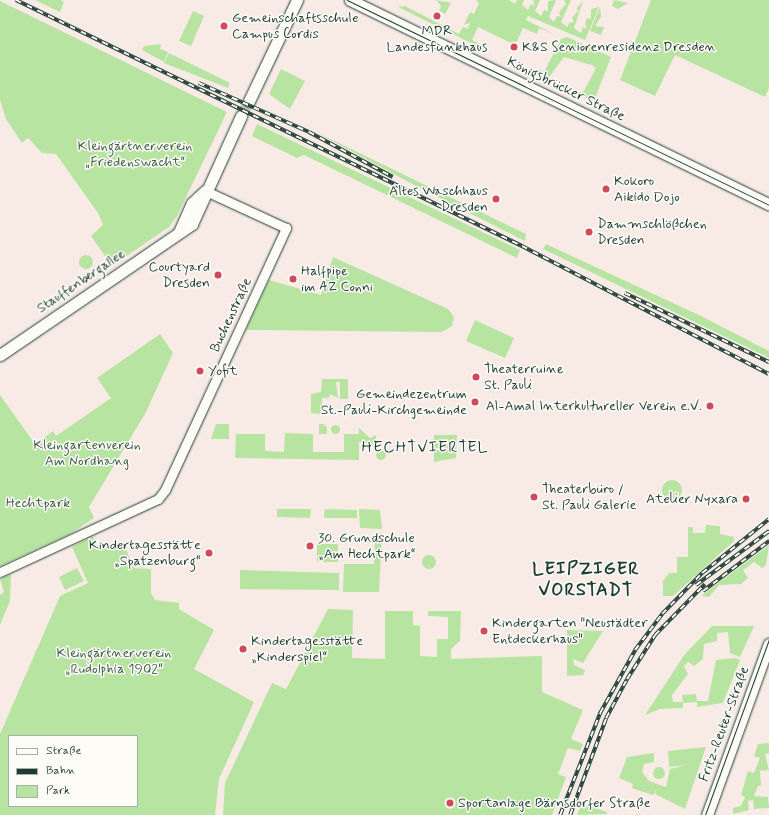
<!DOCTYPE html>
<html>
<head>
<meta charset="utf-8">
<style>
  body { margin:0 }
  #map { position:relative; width:769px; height:815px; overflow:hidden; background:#f8ebe6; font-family:Mynerve,sans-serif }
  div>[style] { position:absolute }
  .green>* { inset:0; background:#b8e4a2 }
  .round { border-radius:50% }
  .major-tunnel>* { height:11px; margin-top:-5.5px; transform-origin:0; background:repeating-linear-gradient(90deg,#cdc8c2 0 11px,transparent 0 16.5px) }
  .roads { filter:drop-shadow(0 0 1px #1f3d34) drop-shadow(0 0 1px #1f3d34) }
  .minor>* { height:9px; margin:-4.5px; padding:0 4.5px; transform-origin:4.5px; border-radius:4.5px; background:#fdfcf7 }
  .major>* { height:11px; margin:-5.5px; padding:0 5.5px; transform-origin:5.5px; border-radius:5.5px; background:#fdfcf7 }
  .tram>* { height:1px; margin:-0.5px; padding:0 0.5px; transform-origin:0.5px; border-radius:0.5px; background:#1f3d34 }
  .rail>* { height:3.5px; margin-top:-1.75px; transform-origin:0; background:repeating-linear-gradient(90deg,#fdfcf7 0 6px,#1f3d34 0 12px); box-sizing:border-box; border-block:1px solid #1f3d34 }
  .dots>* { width:11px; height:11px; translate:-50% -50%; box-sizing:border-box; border:2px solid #fdfcf7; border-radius:50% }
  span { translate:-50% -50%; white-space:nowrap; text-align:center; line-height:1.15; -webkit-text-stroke:3px #fdfcf7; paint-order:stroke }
  .poi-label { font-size:14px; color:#1f3d34 }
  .left { translate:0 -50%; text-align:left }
  .right { translate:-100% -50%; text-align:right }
  .street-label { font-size:14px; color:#1f3d34 }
  .park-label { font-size:14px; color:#3e5e4a }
  .quarter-label { font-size:16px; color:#1f3d34; letter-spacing:1px }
  .district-label { font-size:18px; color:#1f3d34; font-weight:700; letter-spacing:1px }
  .legend { position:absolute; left:8px; top:735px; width:130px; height:72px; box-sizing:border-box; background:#fdfcf7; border:1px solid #a4b0a9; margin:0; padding:5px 7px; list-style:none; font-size:12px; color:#1f3d34 }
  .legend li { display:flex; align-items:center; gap:8px; height:20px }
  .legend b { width:20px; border:1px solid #a4b0a9 }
</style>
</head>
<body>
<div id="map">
  <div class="green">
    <i style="clip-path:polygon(35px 0,61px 0,64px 2px,60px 12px)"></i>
    <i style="clip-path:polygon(436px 0,451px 3px,445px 14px,439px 11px,441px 6px)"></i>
    <i style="clip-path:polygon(476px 0,509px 0,515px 4px,517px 0,524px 0,522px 5px,528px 10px,531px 4px,535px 6px,533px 0,540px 0,535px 11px,541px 16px,544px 10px,548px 11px,548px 1px,556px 0,549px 17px,554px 22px,557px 16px,561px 17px,559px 12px,566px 4px,564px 0,571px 0,561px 22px,567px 27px,570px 22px,574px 23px,572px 18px,579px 10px,576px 9px,583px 1px,574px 28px,581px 33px,583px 27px,587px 29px,585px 24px,587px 18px,591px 19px,591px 9px,599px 7px,585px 40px,528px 16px,526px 20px,554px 34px,539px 28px,537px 34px,523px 28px,515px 45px,478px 27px,472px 40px,486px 47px,485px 50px,398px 7px,405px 6px,459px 34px,463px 27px,468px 29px,470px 23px,464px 25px,470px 12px,474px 14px,479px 3px)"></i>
    <i style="clip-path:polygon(614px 0,628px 3px,633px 0,618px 9px,612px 6px)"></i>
    <i style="clip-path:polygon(651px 0,769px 0,769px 88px,765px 97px,675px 55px,655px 96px,620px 80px)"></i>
    <i style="clip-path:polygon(0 1px,227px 112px,177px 216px,169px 227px,112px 266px,91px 236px,103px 225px,98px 213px,56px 154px,42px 153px,28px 138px,22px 143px,6px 119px,0 100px)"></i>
    <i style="clip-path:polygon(600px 7px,601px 17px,595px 26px,604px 27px,601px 35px,590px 31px)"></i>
    <i style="clip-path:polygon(193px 11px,204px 16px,191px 46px,179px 41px)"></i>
    <i style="clip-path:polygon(567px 37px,611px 57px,594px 101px,573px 93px,575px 90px,582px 93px,585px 89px,596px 68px,592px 65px,564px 57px,547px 80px,535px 74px,538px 69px,544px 72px,561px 39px)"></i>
    <i style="clip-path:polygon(161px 44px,160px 49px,168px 52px,164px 62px,142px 50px,144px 46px)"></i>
    <i style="clip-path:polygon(169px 53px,230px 83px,228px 88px,164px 63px)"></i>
    <i style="clip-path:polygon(281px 69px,305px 81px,290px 109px,269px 94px)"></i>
    <i style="clip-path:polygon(257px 124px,520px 250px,517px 258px,304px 155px,297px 158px,252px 136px)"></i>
    <i style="clip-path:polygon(312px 130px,526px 234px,525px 241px,418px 187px)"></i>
    <i style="clip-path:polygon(546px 244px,701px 316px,769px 351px,769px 358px,543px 249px)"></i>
    <i class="round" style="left:79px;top:255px;width:14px;height:14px"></i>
    <i style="clip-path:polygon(333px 257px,448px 309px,454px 317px,452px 326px,442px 332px,246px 330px,269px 280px,321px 295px)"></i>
    <i style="clip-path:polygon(475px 320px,514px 338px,505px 358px,466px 341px)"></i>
    <i style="clip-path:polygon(160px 334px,173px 353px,145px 414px,89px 507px,94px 518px,70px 534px,0 566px,0 395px,35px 444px,53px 431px,56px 436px,111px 398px,97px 378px)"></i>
    <i style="clip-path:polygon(322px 379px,348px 379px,348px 399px,340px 399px,340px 382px,336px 382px,338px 398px,330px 394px,329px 398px,322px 398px,321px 414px,311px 413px,311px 394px,321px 392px)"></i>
    <i style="clip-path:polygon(216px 424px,229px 424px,229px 439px,211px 439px)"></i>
    <i style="clip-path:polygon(319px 424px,327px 424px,323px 425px,327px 427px,327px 434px,319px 434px)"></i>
    <i class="round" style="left:330.5px;top:424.5px;width:9px;height:9px"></i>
    <i style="clip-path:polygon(359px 428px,370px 438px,376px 435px,376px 445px,359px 442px,359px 460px,235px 458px,236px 434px,265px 434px,265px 451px,284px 452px,285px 433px,313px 434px,313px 452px,344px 452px,344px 434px,359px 434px)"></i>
    <i style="clip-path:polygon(434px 435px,457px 435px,456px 458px,434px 462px)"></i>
    <i class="round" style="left:376px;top:450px;width:10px;height:10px"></i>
    <i class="round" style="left:662px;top:480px;width:20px;height:20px"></i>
    <i style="clip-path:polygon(277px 509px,311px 509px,310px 518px,277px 517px)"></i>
    <i style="clip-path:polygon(325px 509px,357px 510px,357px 518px,324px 518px)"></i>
    <i style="clip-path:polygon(359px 509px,380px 510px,382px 529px,360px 528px)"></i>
    <i style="clip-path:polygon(706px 525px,720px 526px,720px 534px,734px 537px,734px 541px,673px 596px,663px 596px,663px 581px,669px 573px,677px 573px,677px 557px,688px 557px,688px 527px,693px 527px,693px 533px,705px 533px)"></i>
    <i style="clip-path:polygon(375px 533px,382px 534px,379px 592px,343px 592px,344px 564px,374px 564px)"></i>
    <i style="clip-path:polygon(evenodd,92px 536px,97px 547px,126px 549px,134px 568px,151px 569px,151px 593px,155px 600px,179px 603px,179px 609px,214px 630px,194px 669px,254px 702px,219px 779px,215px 815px,0 815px,0 734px,60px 596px,88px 583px,72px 547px,92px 536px,9px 736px,137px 736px,137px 806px,9px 806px,9px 736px)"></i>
    <i style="clip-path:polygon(317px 544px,338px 544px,338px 562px,317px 562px)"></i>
    <i style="clip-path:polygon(769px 545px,766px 565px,762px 568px,754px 562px,743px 570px,748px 578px,741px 584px,719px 585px,709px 597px,701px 596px)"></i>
    <i class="round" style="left:422px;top:555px;width:14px;height:14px"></i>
    <i style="clip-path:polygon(77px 568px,84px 581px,65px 590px,59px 577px)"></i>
    <i style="clip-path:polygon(240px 570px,339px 573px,339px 590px,240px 589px)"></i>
    <i style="clip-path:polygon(11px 574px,10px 601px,0 625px,0 595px,4px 592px,0 579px)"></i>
    <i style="clip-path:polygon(328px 609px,353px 610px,352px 658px,385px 659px,385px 611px,413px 611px,413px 625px,420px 626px,420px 656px,437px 657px,437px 639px,448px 639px,448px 617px,428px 616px,428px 611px,461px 611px,460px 641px,451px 649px,451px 659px,542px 656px,542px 692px,583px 710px,571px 739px,583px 744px,580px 751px,568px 748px,558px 774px,566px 777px,552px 815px,223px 815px,225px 783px,272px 683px,286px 689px)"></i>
    <i style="clip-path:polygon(712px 626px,754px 626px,740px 657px,730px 653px,728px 632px,717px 633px,717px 641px,704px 644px,703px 659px,694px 666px,688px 662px,684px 666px,688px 674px,672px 695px,673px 702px,683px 702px,682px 695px,696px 694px,697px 701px,708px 701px,716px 660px,735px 658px,740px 660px,723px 703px,697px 707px,697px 702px,683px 703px,683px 708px,660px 709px,645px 715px,685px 654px)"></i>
    <i style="clip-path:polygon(567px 630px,603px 631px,583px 663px,573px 659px,574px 665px,585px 670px,583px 675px,567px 676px)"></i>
    <i style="clip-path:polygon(769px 743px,769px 753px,765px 754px,769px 770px,760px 771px,761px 786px,758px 786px,754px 796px,768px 797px,769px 808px,754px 809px,753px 800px,748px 801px,749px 810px,733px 814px,733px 808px,741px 806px,745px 797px,741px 795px,748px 771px,754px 773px,760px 758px,754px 756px,758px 744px)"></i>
    <i style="clip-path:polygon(706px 747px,685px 809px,655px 794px,657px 789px,653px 795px,632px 788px,633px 784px,619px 778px,627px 757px,654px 753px,654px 762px,644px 764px,642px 772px,649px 781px,666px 787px,670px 769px,686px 765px,669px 767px,668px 751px)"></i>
    <i class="round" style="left:653px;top:767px;width:12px;height:12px"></i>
    <i style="clip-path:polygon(582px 803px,607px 812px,607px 814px,577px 815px)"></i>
  </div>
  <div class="major-tunnel">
    <i style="left:241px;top:116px;width:17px;rotate:-62deg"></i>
  </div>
  <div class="roads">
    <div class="minor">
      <i style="left:0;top:572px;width:174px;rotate:-24.8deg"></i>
      <i style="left:158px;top:499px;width:11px;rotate:-52deg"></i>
      <i style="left:165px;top:490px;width:289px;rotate:-65.2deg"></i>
      <i style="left:286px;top:228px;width:88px;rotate:-155.2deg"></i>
    </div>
    <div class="major">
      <i style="left:350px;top:0;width:466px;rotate:26deg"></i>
      <i style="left:249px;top:101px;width:112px;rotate:-64.6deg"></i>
      <i style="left:179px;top:232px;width:32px;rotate:-66deg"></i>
      <i style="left:192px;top:203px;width:18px;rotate:-43deg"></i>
      <i style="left:0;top:355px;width:232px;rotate:-34.3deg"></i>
      <i style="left:192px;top:224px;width:119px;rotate:-65.6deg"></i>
      <i style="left:707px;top:815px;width:182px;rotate:-70.1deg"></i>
    </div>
  </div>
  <div class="tram">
    <i style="left:347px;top:0;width:469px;rotate:25.9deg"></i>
    <i style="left:705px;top:815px;width:187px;rotate:-70deg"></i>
  </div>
  <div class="rail">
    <i style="left:16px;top:0;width:563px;rotate:25.93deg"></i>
    <i style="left:522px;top:246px;width:278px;rotate:27.4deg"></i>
    <i style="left:199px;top:83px;width:120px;rotate:24deg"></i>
    <i style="left:309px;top:132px;width:95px;rotate:28.2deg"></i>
    <i style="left:625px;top:293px;width:160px;rotate:25.6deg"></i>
    <i style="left:696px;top:585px;width:91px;rotate:-36.5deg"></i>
    <i style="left:703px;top:591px;width:83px;rotate:-37.1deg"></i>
    <i style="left:560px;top:815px;width:110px;rotate:-68.6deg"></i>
    <i style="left:600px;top:713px;width:72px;rotate:-60.9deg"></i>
    <i style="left:635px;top:650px;width:45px;rotate:-53.1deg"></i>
    <i style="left:662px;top:614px;width:57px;rotate:-45.7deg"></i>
    <i style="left:702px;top:573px;width:86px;rotate:-38.9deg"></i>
    <i style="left:570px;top:815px;width:103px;rotate:-69.6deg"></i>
    <i style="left:606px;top:718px;width:44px;rotate:-61.7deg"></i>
    <i style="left:627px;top:679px;width:52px;rotate:-57.5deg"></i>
    <i style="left:655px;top:635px;width:71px;rotate:-45.6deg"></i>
  </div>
  <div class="dots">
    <i style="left:437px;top:16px;background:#d1495b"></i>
    <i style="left:224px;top:26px;background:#d1495b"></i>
    <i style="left:514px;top:47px;background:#d1495b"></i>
    <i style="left:606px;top:189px;background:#d1495b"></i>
    <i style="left:496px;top:199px;background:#d1495b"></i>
    <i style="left:589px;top:232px;background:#d1495b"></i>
    <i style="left:218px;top:275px;background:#d1495b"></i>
    <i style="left:293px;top:279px;background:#d1495b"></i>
    <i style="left:200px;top:371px;background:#d1495b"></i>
    <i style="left:476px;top:377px;background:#d1495b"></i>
    <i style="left:475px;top:402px;background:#d1495b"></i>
    <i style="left:710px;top:406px;background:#d1495b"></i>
    <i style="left:534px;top:497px;background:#d1495b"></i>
    <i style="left:746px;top:499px;background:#d1495b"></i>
    <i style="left:310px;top:546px;background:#d1495b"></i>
    <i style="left:209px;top:553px;background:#d1495b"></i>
    <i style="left:484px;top:631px;background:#d1495b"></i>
    <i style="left:243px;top:649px;background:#d1495b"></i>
    <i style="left:450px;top:803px;background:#d1495b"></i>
  </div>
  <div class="poi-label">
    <span class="left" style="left:232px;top:26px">Gemeinschaftsschule<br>Campus Cordis</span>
    <span style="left:437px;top:39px">MDR<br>Landesfunkhaus</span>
    <span class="left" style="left:522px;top:47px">K&amp;S Seniorenresidenz Dresden</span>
    <span class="left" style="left:614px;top:189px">Kokoro<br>Aikido Dojo</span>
    <span class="right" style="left:488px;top:199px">Altes Waschhaus<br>Dresden</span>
    <span class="left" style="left:597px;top:232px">Dammschlößchen<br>Dresden</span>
    <span class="right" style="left:210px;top:275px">Courtyard<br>Dresden</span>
    <span class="left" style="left:301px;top:279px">Halfpipe<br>im AZ Conni</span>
    <span class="left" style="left:484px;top:377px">Theaterruine<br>St. Pauli</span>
    <span class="left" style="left:208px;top:371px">Yofit</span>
    <span class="right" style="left:467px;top:402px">Gemeindezentrum<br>St.-Pauli-Kirchgemeinde</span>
    <span class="right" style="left:702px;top:406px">Al-Amal Interkultureller Verein e.V.</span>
    <span class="left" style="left:542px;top:497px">Theaterbüro /<br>St. Pauli Galerie</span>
    <span class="right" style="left:738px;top:499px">Atelier Nyxara</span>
    <span class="left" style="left:318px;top:546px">30. Grundschule<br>„Am Hechtpark“</span>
    <span class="right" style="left:201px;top:553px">Kindertagesstätte<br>„Spatzenburg“</span>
    <span class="left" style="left:492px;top:631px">Kindergarten "Neustädter<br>Entdeckerhaus"</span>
    <span class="left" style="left:251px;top:649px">Kindertagesstätte<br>„Kinderspiel“</span>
    <span class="left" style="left:458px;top:803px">Sportanlage Bärnsdorfer Straße</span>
  </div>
  <div class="street-label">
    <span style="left:566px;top:89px;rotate:26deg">Königsbrücker Straße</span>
    <span style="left:81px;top:281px;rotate:-34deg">Stauffenbergallee</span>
    <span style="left:231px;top:315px;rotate:-65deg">Buchenstraße</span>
    <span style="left:724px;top:724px;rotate:-70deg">Fritz-Reuter-Straße</span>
  </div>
  <div class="park-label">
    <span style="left:135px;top:154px">Kleingärtnerverein<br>„Friedenswacht“</span>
    <span style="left:87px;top:453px">Kleingartenverein<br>Am Nordhang</span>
    <span style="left:38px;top:503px">Hechtpark</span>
    <span style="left:114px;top:661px">Kleingärtnerverein<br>„Rudolphia 1902“</span>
  </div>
  <div class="quarter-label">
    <span style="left:425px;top:448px">HECHTVIERTEL</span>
  </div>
  <div class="district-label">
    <span style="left:586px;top:580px">LEIPZIGER<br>VORSTADT</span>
  </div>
  <ul class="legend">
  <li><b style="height:5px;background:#fdfcf7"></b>Straße</li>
  <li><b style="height:5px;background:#1f3d34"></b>Bahn</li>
  <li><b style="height:11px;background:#b8e4a2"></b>Park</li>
  </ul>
</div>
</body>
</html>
